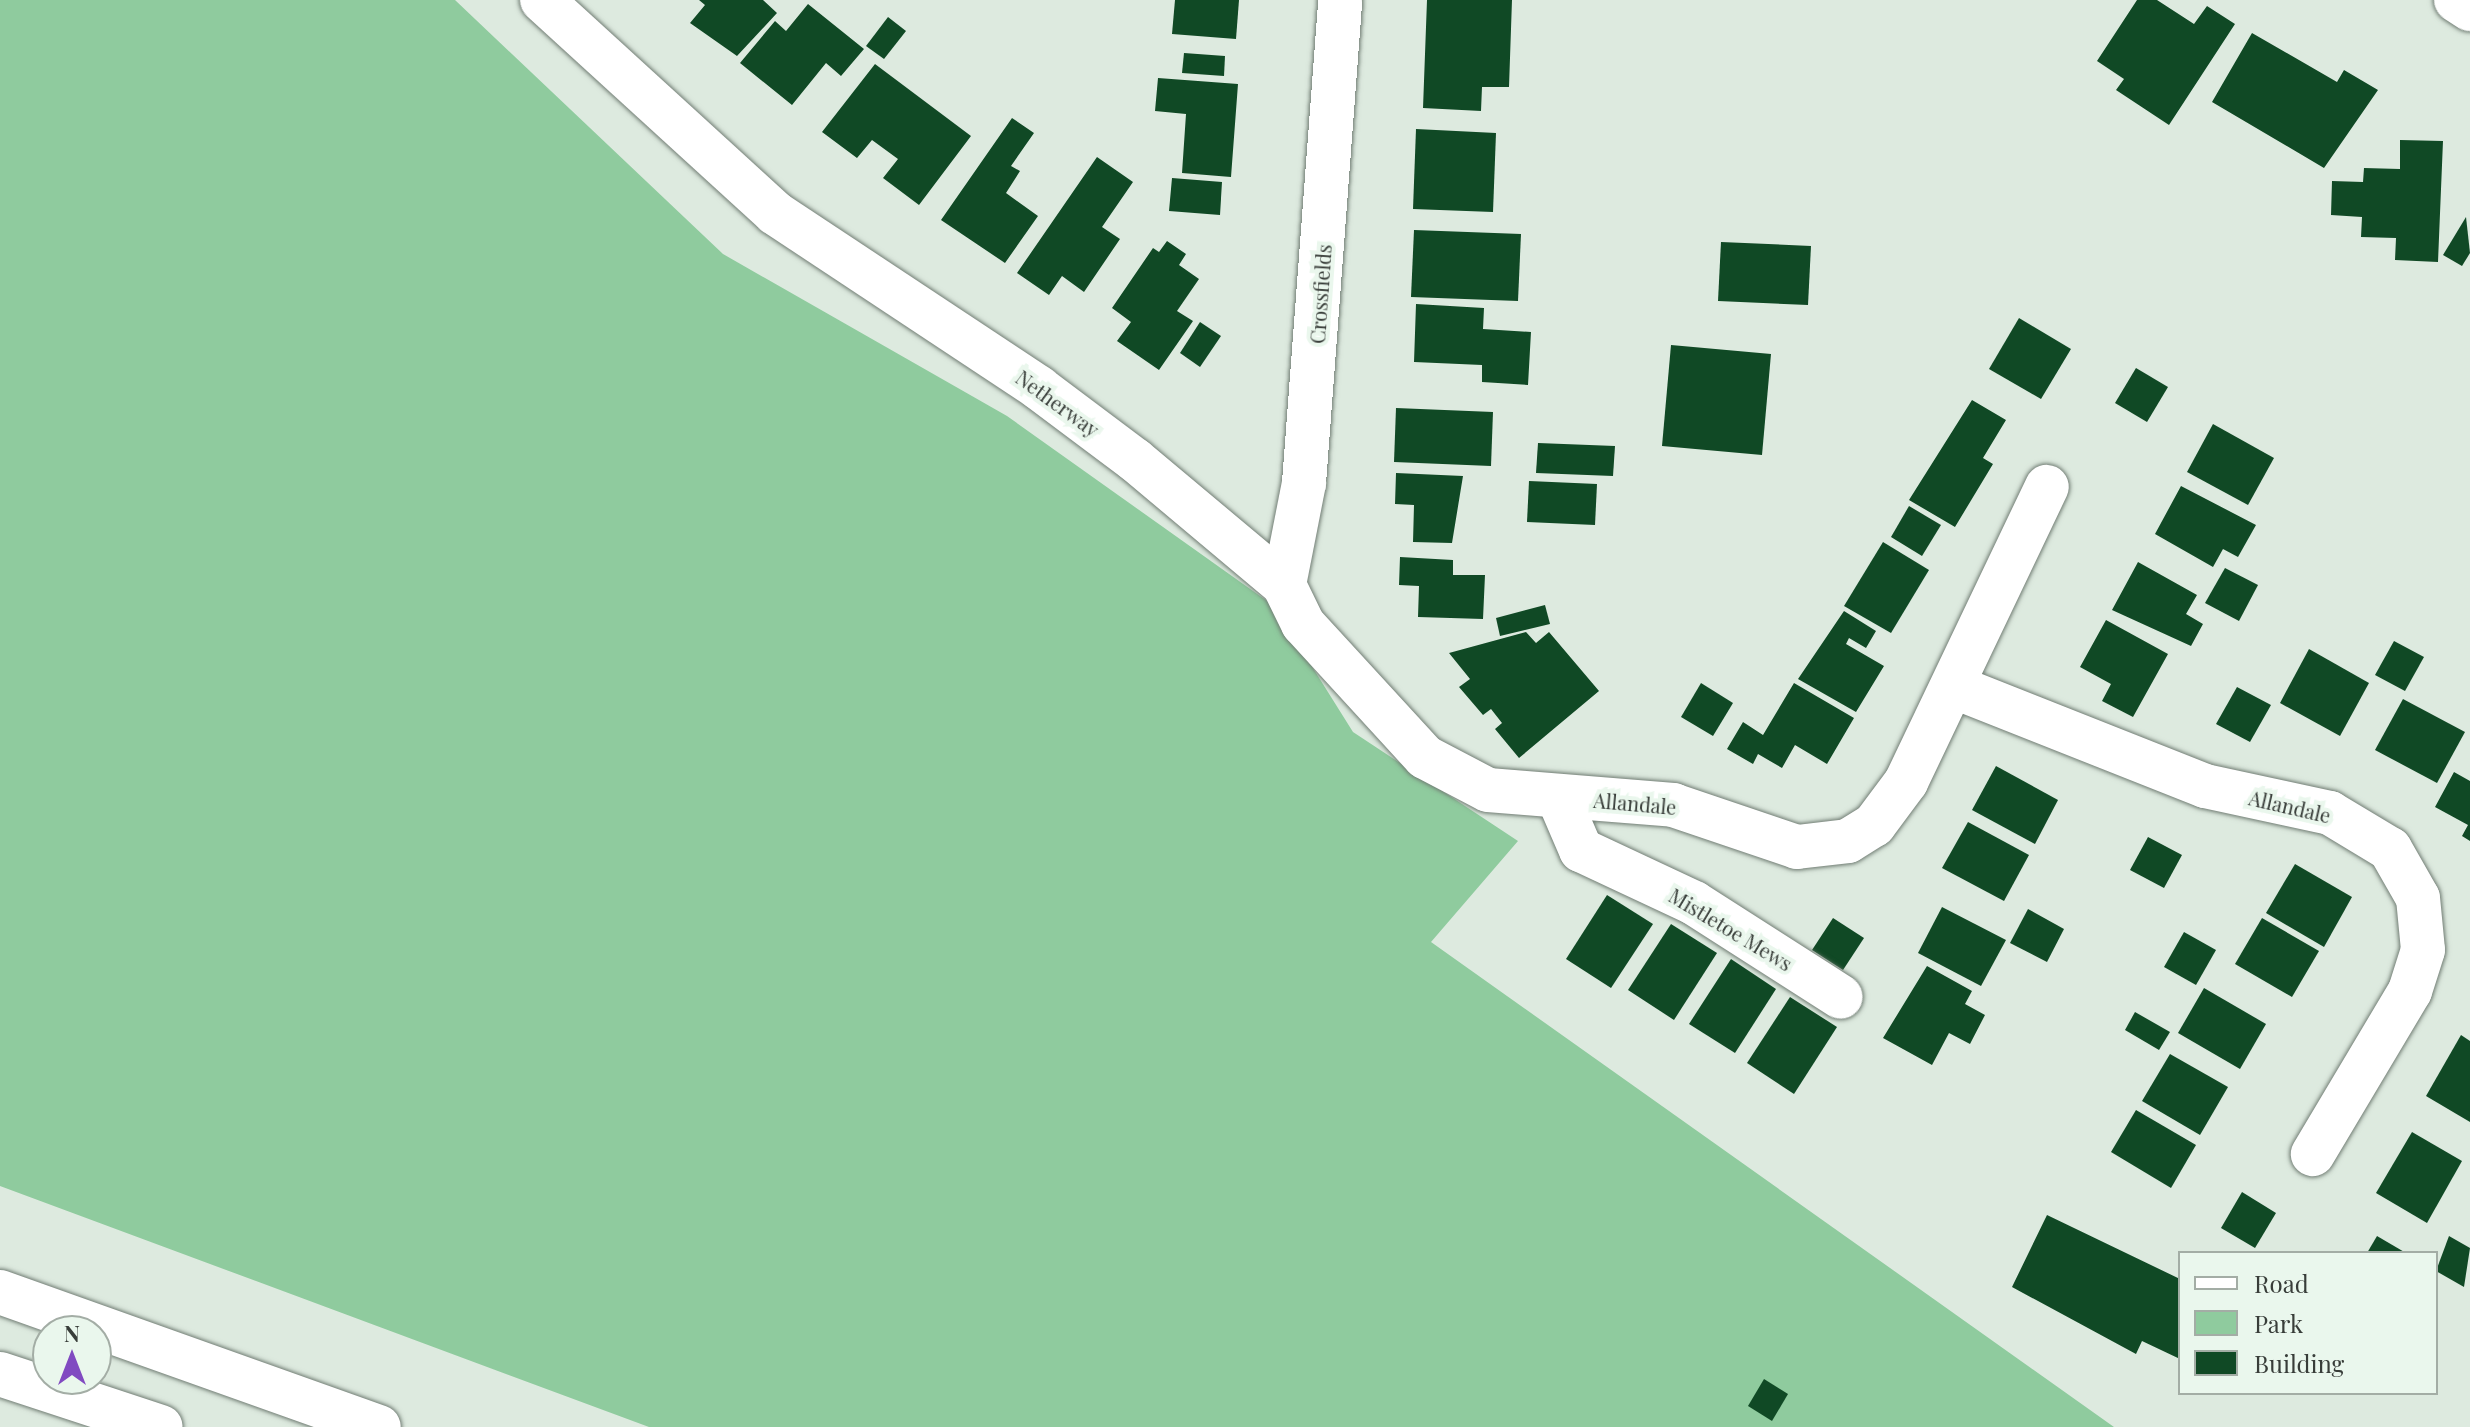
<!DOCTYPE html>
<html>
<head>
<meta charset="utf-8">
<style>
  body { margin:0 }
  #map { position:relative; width:2470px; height:1427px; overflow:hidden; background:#ddeadf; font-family:"Playfair Display",serif }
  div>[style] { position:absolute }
  .green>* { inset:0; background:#8fcb9e }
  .building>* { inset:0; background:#104925 }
  .roads { filter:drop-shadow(0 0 2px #717d74) drop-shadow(0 0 2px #717d74) }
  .minor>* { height:44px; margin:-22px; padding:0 22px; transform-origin:22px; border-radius:22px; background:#fff }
  .highway>* { height:44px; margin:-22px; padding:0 22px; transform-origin:22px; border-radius:22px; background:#fff }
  span { translate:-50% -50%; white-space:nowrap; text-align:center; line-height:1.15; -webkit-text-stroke:8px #eaf7ed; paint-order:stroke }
  .street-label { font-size:20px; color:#383d39 }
  .legend { position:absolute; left:2178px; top:1251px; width:260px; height:144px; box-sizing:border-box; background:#eaf7ed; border:2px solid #a3ada5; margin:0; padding:10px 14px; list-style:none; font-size:24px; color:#383d39 }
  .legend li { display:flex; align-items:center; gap:16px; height:40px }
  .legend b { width:40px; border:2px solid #a3ada5 }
  .north { position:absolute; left:32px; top:1315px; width:80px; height:80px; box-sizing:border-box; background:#eaf7ed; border:2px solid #a3ada5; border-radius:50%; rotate:0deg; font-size:22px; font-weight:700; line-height:32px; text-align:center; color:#383d39 }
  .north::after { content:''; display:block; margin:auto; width:28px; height:36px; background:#814ac1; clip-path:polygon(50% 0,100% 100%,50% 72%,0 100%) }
</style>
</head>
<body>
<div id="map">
  <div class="green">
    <i style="clip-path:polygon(0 0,455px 0,723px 254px,1007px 416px,1274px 606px,1353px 732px,1518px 841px,1431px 942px,2114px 1427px,649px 1427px,0 1186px)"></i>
  </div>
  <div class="building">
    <i style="clip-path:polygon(699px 0,763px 0,777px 13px,737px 56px,690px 23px,705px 5px)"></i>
    <i style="clip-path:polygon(1175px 0,1239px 0,1236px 39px,1172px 34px)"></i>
    <i style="clip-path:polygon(1427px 0,1512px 0,1509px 87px,1482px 87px,1481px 111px,1423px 108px)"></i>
    <i style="clip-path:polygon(2137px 0,2157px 0,2194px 24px,2207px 6px,2235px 24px,2169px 125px,2116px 90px,2124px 79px,2097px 61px)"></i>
    <i style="clip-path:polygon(808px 4px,864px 49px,841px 76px,826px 63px,792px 105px,740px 63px,775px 21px,786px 31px)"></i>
    <i style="clip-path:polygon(888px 17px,906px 31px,884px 59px,866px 46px)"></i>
    <i style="clip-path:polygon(2252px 33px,2337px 82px,2344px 70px,2378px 90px,2324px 168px,2212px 102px)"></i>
    <i style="clip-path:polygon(1184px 53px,1225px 56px,1224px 76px,1182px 73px)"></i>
    <i style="clip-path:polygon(875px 64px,971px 136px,919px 205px,883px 178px,898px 159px,872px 140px,857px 158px,822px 132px)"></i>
    <i style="clip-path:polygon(1158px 78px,1238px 84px,1231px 177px,1182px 173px,1186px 114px,1155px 111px)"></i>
    <i style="clip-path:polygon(1012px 118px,1034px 133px,1011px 166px,1020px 171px,1006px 193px,1038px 216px,1005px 263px,941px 220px)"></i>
    <i style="clip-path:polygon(1416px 129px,1496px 133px,1493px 212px,1413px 209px)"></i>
    <i style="clip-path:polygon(2400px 140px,2443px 141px,2438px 262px,2395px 260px,2396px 238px,2361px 237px,2362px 217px,2331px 215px,2332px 181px,2363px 182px,2364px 168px,2400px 169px)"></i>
    <i style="clip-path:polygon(1097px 157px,1133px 182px,1102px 227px,1120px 239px,1084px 292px,1062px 276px,1049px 295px,1017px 273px)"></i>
    <i style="clip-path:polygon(1172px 178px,1222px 182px,1220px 215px,1169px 211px)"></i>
    <i style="clip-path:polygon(2466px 217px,2470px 253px,2462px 266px,2443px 255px)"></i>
    <i style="clip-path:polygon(1414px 230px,1521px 234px,1518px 301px,1411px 297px)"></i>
    <i style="clip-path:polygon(1167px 241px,1186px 254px,1179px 265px,1199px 279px,1177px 311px,1193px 321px,1159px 370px,1117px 341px,1131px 322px,1112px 308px,1153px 248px,1159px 252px)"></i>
    <i style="clip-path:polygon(1721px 242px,1811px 246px,1808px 305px,1718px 301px)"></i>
    <i style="clip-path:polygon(1416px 304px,1484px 308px,1483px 329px,1531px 332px,1528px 385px,1482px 382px,1482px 365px,1414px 362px)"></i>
    <i style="clip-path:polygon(2019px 318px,2071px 349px,2041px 399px,1989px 369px)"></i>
    <i style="clip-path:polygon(1200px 322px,1221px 336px,1200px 367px,1180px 353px)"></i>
    <i style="clip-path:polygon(1671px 345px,1771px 354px,1762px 455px,1662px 446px)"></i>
    <i style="clip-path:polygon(2136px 368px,2168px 387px,2147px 422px,2115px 403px)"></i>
    <i style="clip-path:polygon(1972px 400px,2006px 420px,1983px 458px,1993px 464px,1955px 527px,1909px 500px)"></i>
    <i style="clip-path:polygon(1396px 408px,1493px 412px,1491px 466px,1394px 462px)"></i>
    <i style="clip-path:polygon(2213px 424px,2274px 458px,2248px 505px,2187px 472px)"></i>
    <i style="clip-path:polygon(1538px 443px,1615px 446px,1613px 476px,1536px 473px)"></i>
    <i style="clip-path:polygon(1396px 473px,1463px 476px,1452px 543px,1413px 542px,1414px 505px,1395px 504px)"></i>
    <i style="clip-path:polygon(1529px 481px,1597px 484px,1595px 525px,1527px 522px)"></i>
    <i style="clip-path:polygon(2181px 486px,2256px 525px,2238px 557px,2223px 549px,2213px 567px,2155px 534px)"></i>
    <i style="clip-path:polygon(1909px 506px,1941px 525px,1922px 556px,1891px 537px)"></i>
    <i style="clip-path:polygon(1883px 542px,1929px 570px,1891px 633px,1844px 606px)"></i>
    <i style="clip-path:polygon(1400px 557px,1453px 560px,1453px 575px,1485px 575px,1483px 619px,1418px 617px,1419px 586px,1399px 585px)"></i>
    <i style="clip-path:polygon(2138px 562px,2197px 595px,2186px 614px,2203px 624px,2191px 646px,2112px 610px)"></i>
    <i style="clip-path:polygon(2225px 568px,2258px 585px,2239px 621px,2205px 603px)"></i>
    <i style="clip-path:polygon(1545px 605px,1550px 624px,1500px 636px,1496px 618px)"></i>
    <i style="clip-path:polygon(1844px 611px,1876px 631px,1866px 648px,1849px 638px,1846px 644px,1884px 666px,1856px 712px,1798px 679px)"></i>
    <i style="clip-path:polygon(2106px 620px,2168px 654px,2133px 717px,2102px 701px,2111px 684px,2080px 667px)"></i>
    <i style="clip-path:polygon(1526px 632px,1536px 643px,1549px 632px,1599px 691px,1519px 758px,1495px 729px,1502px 723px,1491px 709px,1483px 715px,1459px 687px,1470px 679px,1449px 653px)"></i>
    <i style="clip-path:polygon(2394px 641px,2424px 657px,2405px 691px,2375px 675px)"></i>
    <i style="clip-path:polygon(2309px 649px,2369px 683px,2340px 736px,2280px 703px)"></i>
    <i style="clip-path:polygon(1701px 683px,1733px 703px,1713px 736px,1681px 717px)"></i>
    <i style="clip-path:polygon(1794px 683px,1854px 718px,1827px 764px,1795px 745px,1782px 768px,1758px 754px,1753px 764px,1727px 749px,1743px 722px,1763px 735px)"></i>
    <i style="clip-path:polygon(2237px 687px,2271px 705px,2250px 742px,2216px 724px)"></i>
    <i style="clip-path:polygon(2403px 699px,2465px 732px,2437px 783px,2375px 750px)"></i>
    <i style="clip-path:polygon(1996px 766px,2058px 800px,2035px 844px,1972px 810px)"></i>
    <i style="clip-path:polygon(2454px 772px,2470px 781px,2470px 841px,2462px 836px,2468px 825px,2435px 807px)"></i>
    <i style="clip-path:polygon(1968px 822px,2029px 855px,2004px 901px,1942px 868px)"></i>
    <i style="clip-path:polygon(2148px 837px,2182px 855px,2164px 888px,2130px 870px)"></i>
    <i style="clip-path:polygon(2295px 864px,2352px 897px,2324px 947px,2266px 913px)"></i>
    <i style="clip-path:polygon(1607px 895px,1653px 924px,1611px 988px,1566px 959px)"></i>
    <i style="clip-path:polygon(1942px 907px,2006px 940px,1981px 986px,1918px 953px)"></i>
    <i style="clip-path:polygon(2028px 909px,2064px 929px,2047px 962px,2010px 943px)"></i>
    <i style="clip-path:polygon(1833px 918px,1864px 938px,1843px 970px,1812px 950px)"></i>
    <i style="clip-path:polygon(2262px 918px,2319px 951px,2292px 997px,2235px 964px)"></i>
    <i style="clip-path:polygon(1671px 924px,1717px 953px,1674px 1020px,1628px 990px)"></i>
    <i style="clip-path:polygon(2184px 932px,2216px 950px,2196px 985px,2164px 967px)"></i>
    <i style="clip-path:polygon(1731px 959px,1776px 989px,1735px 1053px,1689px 1024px)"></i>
    <i style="clip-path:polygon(1927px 966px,1972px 991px,1965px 1004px,1985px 1015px,1970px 1044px,1949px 1033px,1932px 1065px,1883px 1038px)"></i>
    <i style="clip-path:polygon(2204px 988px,2266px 1024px,2240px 1069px,2178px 1033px)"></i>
    <i style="clip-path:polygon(1790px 997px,1837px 1027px,1794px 1094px,1747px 1063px)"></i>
    <i style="clip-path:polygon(2135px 1012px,2170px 1032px,2159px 1050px,2125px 1030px)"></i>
    <i style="clip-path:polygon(2461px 1035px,2470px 1041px,2470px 1122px,2426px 1096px)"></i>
    <i style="clip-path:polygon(2170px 1054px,2228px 1087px,2200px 1135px,2142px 1101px)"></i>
    <i style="clip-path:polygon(2136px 1110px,2196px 1145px,2171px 1188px,2111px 1152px)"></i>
    <i style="clip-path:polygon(2412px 1132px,2462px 1161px,2427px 1223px,2376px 1193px)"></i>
    <i style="clip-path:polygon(2242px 1192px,2276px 1213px,2255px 1248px,2221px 1228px)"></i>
    <i style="clip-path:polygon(2047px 1215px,2180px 1279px,2180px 1359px,2142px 1341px,2136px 1354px,2012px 1287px)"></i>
    <i style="clip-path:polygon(2377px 1236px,2406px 1253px,2367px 1253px)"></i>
    <i style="clip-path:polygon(2449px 1236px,2470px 1248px,2464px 1287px,2436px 1271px)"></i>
    <i style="clip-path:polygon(1764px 1379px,1788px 1394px,1772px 1421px,1748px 1406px)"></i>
  </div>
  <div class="roads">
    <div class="minor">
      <i style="left:542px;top:0;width:316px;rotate:42.4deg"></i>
      <i style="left:775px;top:213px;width:317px;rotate:33.5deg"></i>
      <i style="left:1039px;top:388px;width:120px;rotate:36.9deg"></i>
      <i style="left:1135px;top:460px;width:194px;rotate:40deg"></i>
      <i style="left:1284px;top:585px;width:43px;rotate:64deg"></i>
      <i style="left:1303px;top:624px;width:180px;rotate:47.5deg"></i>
      <i style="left:1425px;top:757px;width:71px;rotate:27.6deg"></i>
      <i style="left:1488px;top:790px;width:186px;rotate:4.6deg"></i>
      <i style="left:1673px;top:805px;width:131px;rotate:18.7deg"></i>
      <i style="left:1797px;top:847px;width:51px;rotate:-6.7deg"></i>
      <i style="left:1848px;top:841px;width:31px;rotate:-32deg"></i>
      <i style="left:1874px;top:825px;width:54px;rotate:-53.3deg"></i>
      <i style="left:1906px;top:782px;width:327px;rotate:-64.5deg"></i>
      <i style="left:2456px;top:0;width:17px;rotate:33deg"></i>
      <i style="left:1284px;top:585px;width:104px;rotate:-78.9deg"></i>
      <i style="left:1304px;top:483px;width:484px;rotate:-85.7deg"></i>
      <i style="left:1955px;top:687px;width:269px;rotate:21.6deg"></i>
      <i style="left:2205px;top:786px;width:128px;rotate:12.2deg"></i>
      <i style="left:2330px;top:813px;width:70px;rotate:31deg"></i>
      <i style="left:2390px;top:849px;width:56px;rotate:60.3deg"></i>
      <i style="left:2418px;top:898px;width:52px;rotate:84.5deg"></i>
      <i style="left:2423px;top:950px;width:43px;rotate:107.6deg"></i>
      <i style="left:2410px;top:991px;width:190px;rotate:120.8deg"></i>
      <i style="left:1559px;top:799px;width:56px;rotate:66.7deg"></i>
      <i style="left:1581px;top:850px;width:125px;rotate:25.1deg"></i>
      <i style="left:1694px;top:903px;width:174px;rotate:32.6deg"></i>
    </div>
    <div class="highway">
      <i style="left:0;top:1292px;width:402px;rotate:19.6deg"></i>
      <i style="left:0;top:1374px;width:169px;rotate:18.2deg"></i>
    </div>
  </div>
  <div class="street-label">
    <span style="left:1320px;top:294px;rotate:-86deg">Crossfields</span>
    <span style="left:1058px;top:403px;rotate:36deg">Netherway</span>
    <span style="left:1635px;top:803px;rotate:5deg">Allandale</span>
    <span style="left:2290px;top:806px;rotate:13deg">Allandale</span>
    <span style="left:1731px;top:929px;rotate:31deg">Mistletoe Mews</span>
  </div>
  <ul class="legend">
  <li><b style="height:10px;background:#fff"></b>Road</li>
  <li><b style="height:22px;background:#8fcb9e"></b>Park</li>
  <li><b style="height:22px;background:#104925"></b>Building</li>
  </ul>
  <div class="north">N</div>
</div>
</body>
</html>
